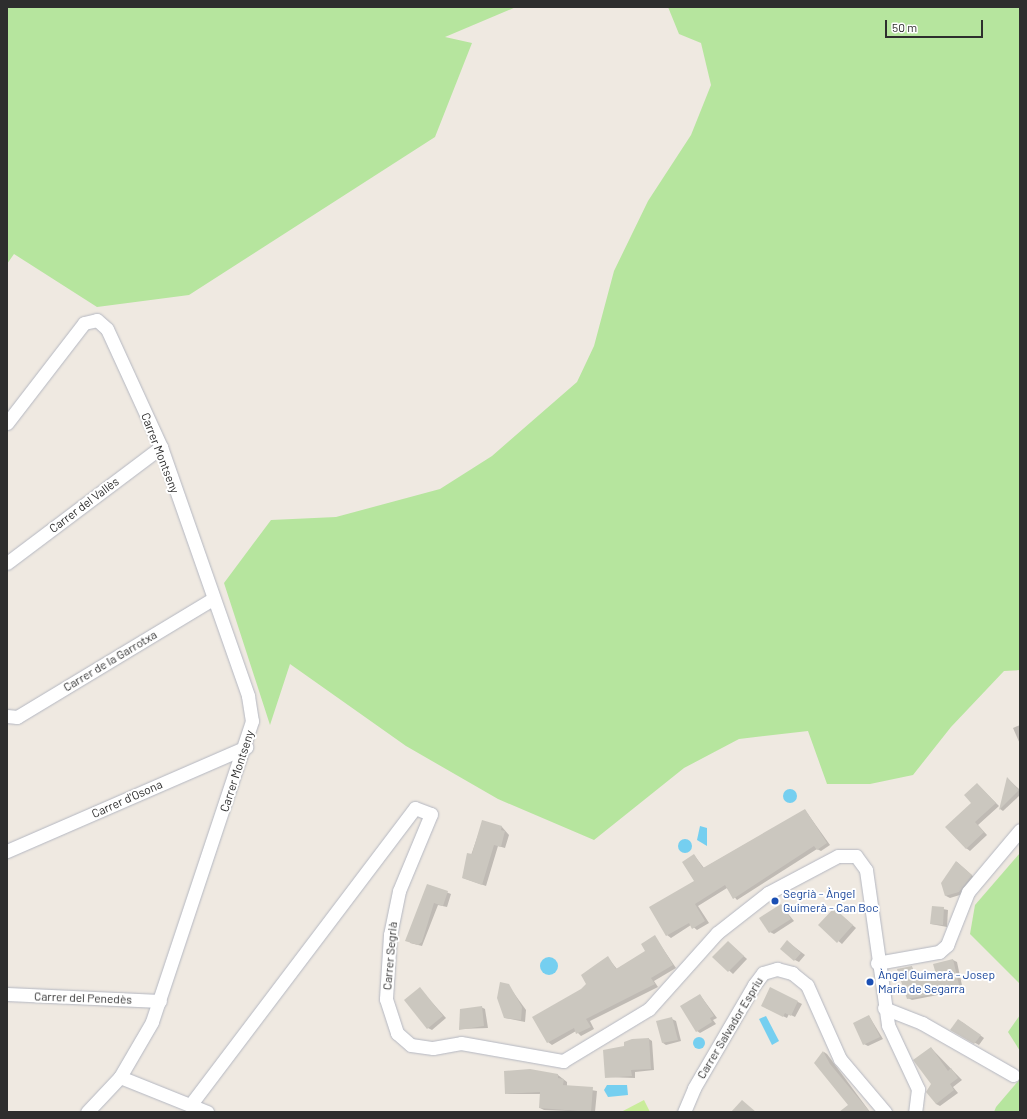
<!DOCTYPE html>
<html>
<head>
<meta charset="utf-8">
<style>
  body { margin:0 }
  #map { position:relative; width:1027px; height:1119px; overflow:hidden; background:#efe9e1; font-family:Barlow,sans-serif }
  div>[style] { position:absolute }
  .green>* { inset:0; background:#b6e59e }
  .pitch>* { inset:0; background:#c9ec9a }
  .water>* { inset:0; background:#75cff0 }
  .round { border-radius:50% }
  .shadow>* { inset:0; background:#0003 }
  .building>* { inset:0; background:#cbc7bf }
  .roads { filter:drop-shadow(0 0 1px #b4b7c1) drop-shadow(0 0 1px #b4b7c1) }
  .street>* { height:13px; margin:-6.5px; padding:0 6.5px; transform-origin:6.5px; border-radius:6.5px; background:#fff }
  .dots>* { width:11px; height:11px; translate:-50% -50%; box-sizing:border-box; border:2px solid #fff; border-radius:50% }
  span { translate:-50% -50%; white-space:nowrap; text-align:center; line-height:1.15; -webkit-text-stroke:4px #fff; paint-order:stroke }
  .street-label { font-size:12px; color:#2e2e2e }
  .transit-label { font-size:12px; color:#164399 }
  .left { translate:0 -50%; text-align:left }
  .frame { position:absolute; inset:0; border:8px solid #2e2e2e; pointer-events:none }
  .scale { position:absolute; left:885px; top:20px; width:98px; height:18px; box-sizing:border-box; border:2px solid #2e2e2e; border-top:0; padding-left:5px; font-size:12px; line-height:14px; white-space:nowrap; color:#2e2e2e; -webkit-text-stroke:3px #fff; paint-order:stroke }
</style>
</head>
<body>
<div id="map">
  <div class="green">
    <i style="clip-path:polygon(7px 7px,516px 7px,445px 37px,472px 43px,435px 137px,189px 295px,97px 307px,14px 254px,7px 264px)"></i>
    <i style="clip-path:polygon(668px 7px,1020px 7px,1020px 670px,1004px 671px,951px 727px,913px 775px,870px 784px,827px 784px,808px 731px,739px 739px,684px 768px,594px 840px,498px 799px,406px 746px,290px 664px,270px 725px,224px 583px,271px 520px,336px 517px,440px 489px,492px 456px,577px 382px,594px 346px,614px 271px,648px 201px,691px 135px,711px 85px,701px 43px,679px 34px)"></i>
    <i style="clip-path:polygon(1020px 853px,1020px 984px,970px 934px,975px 905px)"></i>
    <i style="clip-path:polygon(1020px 1015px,1020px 1051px,1008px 1032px)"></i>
    <i style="clip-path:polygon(1020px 1079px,1020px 1112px,994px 1112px,996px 1107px)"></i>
  </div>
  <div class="pitch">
    <i style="clip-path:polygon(644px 1100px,650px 1112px,621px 1112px)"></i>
  </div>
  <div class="water">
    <i class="round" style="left:783px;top:789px;width:14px;height:14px"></i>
    <i style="clip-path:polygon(700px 826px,707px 828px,707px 846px,697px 840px)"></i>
    <i class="round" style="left:678px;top:839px;width:14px;height:14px"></i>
    <i class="round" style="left:540px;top:957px;width:18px;height:18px"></i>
    <i style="clip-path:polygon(766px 1016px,779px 1041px,772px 1045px,759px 1019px)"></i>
    <i class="round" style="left:693px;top:1037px;width:12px;height:12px"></i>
    <i style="clip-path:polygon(607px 1085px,627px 1085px,628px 1095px,608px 1097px,604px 1090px)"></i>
  </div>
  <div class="shadow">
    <i style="clip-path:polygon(1020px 725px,1020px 744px,1013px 728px)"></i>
    <i style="clip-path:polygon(1008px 779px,1020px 790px,1020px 795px,1003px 811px,1000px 809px)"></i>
    <i style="clip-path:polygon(977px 784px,999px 806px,978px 825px,987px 835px,970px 851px,966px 848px)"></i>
    <i style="clip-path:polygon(805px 810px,830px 845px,821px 851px,817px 849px,737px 900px,727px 888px,698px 906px,709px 923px,697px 930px,691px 925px,671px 938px,667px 935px,695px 881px,694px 855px,704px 868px)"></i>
    <i style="clip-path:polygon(483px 821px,502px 827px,509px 835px,505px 848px,498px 846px,486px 886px,463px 878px)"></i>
    <i style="clip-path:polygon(957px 862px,975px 878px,963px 894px,950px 898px,946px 896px)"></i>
    <i style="clip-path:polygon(428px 885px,451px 894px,447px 907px,438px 905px,422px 946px,410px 943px)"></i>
    <i style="clip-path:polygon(781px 905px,794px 921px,774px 934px,770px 932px)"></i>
    <i style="clip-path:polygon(933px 907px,948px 910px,947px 927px,931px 924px)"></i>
    <i style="clip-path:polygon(834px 909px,856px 928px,842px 944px,819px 925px)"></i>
    <i style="clip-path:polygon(655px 937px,676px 968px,654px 981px,658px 987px,590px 1021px,594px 1029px,581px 1036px,576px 1031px,552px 1045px,548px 1042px,582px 990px,608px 958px,617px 969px,647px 951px)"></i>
    <i style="clip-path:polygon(728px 942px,747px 959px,733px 974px,714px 957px)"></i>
    <i style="clip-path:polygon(788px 942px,805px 955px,799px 962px,795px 960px)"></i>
    <i style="clip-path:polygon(953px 960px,957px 962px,963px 990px,912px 1000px,908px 998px,912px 967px,917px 978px,937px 974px)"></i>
    <i style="clip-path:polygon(508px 985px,526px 1010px,525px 1022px,505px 1018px)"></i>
    <i style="clip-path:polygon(770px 988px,802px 1004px,795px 1017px,789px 1014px,787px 1018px,766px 1008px)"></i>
    <i style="clip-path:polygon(420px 989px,446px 1018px,432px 1030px,428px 1028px)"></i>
    <i style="clip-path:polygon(700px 995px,717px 1018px,713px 1020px,716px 1024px,700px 1033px,697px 1031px)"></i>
    <i style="clip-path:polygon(481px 1007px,485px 1009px,488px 1028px,460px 1029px)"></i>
    <i style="clip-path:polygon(869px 1016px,883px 1039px,868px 1046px,864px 1044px)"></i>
    <i style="clip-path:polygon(672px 1019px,676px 1021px,681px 1041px,666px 1045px,663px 1043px)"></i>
    <i style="clip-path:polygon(962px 1022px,984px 1038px,979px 1045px,952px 1030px)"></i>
    <i style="clip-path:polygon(649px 1039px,652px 1041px,654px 1070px,635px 1072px,635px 1078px,606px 1077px,626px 1047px)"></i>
    <i style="clip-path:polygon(931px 1048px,962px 1080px,953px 1087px,958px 1093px,940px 1106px,936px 1104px,932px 1084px)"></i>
    <i style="clip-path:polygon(824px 1052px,827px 1054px,870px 1112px,847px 1112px,849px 1105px,816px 1063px)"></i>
    <i style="clip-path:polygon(558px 1075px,567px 1082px,567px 1086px,597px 1091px,595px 1112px,544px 1110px,540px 1108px,541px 1094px,506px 1094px)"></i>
  </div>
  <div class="building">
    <i style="clip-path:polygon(1007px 777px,1019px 790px,999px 810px)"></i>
    <i style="clip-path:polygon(977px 783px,996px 803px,975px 822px,984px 832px,966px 849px,945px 827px,971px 803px,964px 795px)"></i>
    <i style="clip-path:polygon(805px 809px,827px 843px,817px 850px,814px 846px,733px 899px,725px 885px,695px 904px,705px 921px,692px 929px,689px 923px,666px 936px,649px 907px,694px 881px,682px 862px,694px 854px,703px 868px)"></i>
    <i style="clip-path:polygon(482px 820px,502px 826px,501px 830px,505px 831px,501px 847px,494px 845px,482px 885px,462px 878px,467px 853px,472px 854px)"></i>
    <i style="clip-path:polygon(956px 861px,972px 875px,959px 892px,945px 896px,941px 883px)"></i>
    <i style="clip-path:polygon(427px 884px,448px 891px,443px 906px,434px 903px,422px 942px,418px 945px,405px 941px)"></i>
    <i style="clip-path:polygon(781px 904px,791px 919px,769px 933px,759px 918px)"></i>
    <i style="clip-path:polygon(932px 906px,944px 907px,943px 925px,930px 924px)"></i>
    <i style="clip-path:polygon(834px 908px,853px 925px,837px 943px,818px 925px)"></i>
    <i style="clip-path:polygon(655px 935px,673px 965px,651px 978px,655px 984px,586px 1019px,591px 1027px,576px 1034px,574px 1028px,547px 1043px,532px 1017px,581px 989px,586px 984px,581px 975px,595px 965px,608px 956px,616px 969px,645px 951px,641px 944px)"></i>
    <i style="clip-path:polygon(787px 940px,801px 953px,794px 961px,780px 949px)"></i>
    <i style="clip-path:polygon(728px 941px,744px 956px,728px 972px,712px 957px)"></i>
    <i style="clip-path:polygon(953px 959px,960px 989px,907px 999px,897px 969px,912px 966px,914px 978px,936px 974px,933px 964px)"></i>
    <i style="clip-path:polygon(500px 982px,509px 984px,522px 1007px,521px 1020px,504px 1018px,497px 998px)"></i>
    <i style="clip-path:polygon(420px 987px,443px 1016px,427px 1029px,404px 1000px)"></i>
    <i style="clip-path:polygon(770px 987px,798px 1001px,791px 1016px,785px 1013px,783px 1017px,761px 1006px)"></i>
    <i style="clip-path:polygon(700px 994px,714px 1016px,710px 1018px,712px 1022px,696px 1032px,680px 1006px)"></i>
    <i style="clip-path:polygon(482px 1006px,484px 1026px,459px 1030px,460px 1009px)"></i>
    <i style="clip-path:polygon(869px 1015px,880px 1037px,863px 1045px,853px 1023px)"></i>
    <i style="clip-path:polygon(672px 1017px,678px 1040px,662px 1043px,656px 1021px)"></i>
    <i style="clip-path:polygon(958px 1019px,981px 1035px,974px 1044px,950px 1030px)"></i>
    <i style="clip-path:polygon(649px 1038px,651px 1069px,631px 1070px,632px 1076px,605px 1078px,603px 1050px,624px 1046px,624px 1042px,632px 1039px)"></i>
    <i style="clip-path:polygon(931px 1047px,948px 1071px,951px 1068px,958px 1078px,950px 1084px,954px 1090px,936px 1104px,926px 1092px,931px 1084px,913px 1060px)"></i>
    <i style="clip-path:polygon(823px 1051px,830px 1064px,870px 1112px,839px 1112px,848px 1105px,814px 1063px)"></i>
    <i style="clip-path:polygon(530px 1069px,558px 1074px,558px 1078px,564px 1079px,563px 1085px,593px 1087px,591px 1112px,539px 1108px,540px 1092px,505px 1094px,504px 1071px)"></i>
    <i style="clip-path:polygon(742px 1100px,756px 1112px,731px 1112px)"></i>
  </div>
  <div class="roads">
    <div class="street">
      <i style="left:7px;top:423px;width:126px;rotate:-52.4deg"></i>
      <i style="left:84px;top:323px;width:13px;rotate:-13deg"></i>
      <i style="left:97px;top:320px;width:13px;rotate:42deg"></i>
      <i style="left:107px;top:329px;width:130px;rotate:65.4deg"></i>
      <i style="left:161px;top:447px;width:264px;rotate:70.7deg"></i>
      <i style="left:248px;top:696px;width:25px;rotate:81deg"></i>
      <i style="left:252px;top:721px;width:317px;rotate:108.4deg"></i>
      <i style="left:152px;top:1022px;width:64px;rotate:120.2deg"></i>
      <i style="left:120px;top:1077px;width:48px;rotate:133.3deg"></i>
      <i style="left:7px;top:563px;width:193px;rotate:-37deg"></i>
      <i style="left:7px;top:716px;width:10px;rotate:6deg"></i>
      <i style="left:17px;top:717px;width:227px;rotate:-31.1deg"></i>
      <i style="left:7px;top:851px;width:261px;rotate:-23.5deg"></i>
      <i style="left:877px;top:963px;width:63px;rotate:-10.1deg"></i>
      <i style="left:939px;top:952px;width:11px;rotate:-41deg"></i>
      <i style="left:947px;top:945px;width:57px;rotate:-68.4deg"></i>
      <i style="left:968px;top:892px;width:81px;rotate:-50deg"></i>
      <i style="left:7px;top:994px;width:153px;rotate:2.6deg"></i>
      <i style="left:884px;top:1008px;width:41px;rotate:21.5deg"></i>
      <i style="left:922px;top:1023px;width:105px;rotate:29.7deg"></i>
      <i style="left:120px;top:1077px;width:94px;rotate:21.9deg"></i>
      <i style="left:191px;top:1104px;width:371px;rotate:-52.9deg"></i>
      <i style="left:415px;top:808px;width:17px;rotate:21deg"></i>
      <i style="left:431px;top:814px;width:83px;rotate:112.6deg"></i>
      <i style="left:399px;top:891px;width:45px;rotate:101.6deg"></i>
      <i style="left:390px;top:935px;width:64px;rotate:93.6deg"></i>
      <i style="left:386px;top:999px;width:36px;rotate:72deg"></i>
      <i style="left:397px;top:1033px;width:18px;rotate:41deg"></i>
      <i style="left:411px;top:1045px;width:22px;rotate:8deg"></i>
      <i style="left:433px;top:1048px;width:28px;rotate:-10deg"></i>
      <i style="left:461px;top:1043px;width:104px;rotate:10deg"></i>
      <i style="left:563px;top:1061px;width:100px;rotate:-31.2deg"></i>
      <i style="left:649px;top:1009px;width:102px;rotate:-48.2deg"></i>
      <i style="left:717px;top:933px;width:65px;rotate:-38.1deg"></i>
      <i style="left:768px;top:893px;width:79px;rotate:-27.9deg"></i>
      <i style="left:838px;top:856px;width:18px"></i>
      <i style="left:856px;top:856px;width:17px;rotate:54deg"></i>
      <i style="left:866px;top:870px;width:157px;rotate:81.9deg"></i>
      <i style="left:888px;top:1025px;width:71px;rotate:64.9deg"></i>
      <i style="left:918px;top:1089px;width:23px;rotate:97deg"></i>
      <i style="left:684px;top:1112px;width:26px;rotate:-67deg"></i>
      <i style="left:694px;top:1088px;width:119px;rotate:-59.8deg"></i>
      <i style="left:754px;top:985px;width:15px;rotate:-53deg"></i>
      <i style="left:763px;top:973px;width:15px;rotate:-16deg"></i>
      <i style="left:777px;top:969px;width:16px;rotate:15deg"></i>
      <i style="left:792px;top:973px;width:19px;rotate:39deg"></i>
      <i style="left:807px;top:985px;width:81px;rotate:66deg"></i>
      <i style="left:840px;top:1059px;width:70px;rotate:49.7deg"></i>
    </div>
  </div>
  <div class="dots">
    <i style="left:775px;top:901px;background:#1a4fb4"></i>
    <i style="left:870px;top:982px;background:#1a4fb4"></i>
  </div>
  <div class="street-label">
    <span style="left:160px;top:453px;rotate:69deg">Carrer Montseny</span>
    <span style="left:84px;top:505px;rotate:-37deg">Carrer del Vallès</span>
    <span style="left:110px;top:661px;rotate:-31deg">Carrer de la Garrotxa</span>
    <span style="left:237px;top:771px;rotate:-72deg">Carrer Montseny</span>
    <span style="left:127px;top:799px;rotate:-24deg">Carrer d'Osona</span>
    <span style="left:390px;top:956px;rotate:-85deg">Carrer Segrià</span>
    <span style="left:83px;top:998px;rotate:2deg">Carrer del Penedès</span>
    <span style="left:730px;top:1028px;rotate:-59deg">Carrer Salvador Espriu</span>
  </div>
  <div class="transit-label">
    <span class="left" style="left:783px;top:901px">Segrià - Àngel<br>Guimerà - Can Boc</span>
    <span class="left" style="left:878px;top:982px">Àngel Guimerà - Josep<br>Maria de Segarra</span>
  </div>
  <div class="frame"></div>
  <div class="scale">50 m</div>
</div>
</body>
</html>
